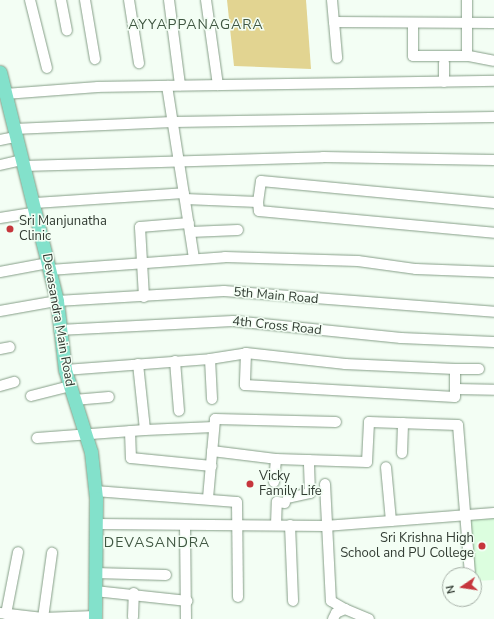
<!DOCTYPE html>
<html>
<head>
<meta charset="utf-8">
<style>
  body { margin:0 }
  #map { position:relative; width:494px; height:619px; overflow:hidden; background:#f3fef4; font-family:"Nunito Sans",sans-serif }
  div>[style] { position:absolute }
  .built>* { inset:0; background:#dcfedf }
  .green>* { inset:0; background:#e2d491 }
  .roads { filter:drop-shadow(0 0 1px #859e87) drop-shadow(0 0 1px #859e87) }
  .minor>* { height:10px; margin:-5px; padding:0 5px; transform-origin:5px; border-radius:5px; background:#fff }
  .major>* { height:13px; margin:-6.5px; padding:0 6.5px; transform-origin:6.5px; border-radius:6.5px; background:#83e1cb }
  .dots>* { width:11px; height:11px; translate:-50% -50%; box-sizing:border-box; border:2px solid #f3fef4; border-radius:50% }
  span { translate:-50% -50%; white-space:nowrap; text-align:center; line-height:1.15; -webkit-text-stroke:3px #f3fef4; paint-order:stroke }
  .poi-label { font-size:13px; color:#323c33 }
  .left { translate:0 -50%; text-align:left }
  .right { translate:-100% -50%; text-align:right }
  .street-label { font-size:13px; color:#323c33 }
  .neighbourhood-label { font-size:14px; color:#405742; letter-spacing:1px }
  .north { position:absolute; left:442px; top:567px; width:40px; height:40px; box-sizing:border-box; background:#f3fef4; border:1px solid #a6b0a7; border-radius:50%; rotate:257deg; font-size:11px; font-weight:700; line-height:16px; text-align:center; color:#323c33 }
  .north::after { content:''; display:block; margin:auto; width:14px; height:18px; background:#c6363c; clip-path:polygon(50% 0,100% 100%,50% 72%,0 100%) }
</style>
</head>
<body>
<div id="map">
  <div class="built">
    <i style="clip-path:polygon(494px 516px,494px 580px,474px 581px,469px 517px)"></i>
  </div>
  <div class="green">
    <i style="clip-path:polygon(227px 0,306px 0,311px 69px,234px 66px)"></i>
  </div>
  <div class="roads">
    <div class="minor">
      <i style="left:30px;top:0;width:70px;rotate:76deg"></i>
      <i style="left:61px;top:0;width:31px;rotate:79deg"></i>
      <i style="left:85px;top:0;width:60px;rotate:80.4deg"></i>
      <i style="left:129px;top:0;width:64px;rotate:81deg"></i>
      <i style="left:169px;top:0;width:86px;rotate:82.6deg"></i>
      <i style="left:206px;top:0;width:86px;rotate:82deg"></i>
      <i style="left:332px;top:0;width:22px;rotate:85deg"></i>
      <i style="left:334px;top:22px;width:160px;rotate:0.4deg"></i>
      <i style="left:467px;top:0;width:56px;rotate:90deg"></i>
      <i style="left:334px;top:22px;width:36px;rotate:85deg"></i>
      <i style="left:413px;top:23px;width:33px;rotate:90deg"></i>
      <i style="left:413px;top:56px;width:56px"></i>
      <i style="left:469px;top:56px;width:25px;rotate:11deg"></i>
      <i style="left:444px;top:63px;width:19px;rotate:90deg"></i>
      <i style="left:167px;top:86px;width:175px;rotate:81.1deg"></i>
      <i style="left:5px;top:94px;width:93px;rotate:-4.3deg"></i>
      <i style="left:98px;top:87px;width:396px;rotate:-0.9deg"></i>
      <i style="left:14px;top:129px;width:159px;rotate:-2.5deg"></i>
      <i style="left:173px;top:122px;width:321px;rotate:-0.9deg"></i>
      <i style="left:0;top:140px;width:16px;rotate:-11deg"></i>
      <i style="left:0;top:165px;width:23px;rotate:-13deg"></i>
      <i style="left:24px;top:166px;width:299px;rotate:-1.7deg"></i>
      <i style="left:323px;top:157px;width:171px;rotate:1deg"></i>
      <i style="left:185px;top:199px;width:73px;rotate:2.4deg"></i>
      <i style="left:35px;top:203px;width:149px;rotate:-3.8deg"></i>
      <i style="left:494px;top:203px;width:234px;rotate:-174.6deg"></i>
      <i style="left:261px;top:181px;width:21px;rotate:98deg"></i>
      <i style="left:258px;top:202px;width:9px;rotate:84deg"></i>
      <i style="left:259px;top:211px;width:236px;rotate:5.3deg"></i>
      <i style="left:0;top:218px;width:37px;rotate:-9deg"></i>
      <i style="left:190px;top:232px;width:48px;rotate:-2.4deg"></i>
      <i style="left:50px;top:270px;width:175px;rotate:-4.2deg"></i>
      <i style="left:225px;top:257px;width:133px;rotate:1.7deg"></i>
      <i style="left:358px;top:261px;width:59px;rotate:7.9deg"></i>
      <i style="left:416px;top:269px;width:78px;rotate:2.2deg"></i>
      <i style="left:0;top:272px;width:49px;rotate:-10.6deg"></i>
      <i style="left:144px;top:297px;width:70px;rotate:-93.3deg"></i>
      <i style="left:140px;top:227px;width:49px;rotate:-4.7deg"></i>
      <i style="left:0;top:311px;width:58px;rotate:-10deg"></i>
      <i style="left:57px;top:301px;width:167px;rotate:-3.4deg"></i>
      <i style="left:224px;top:291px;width:271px;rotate:4.4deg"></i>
      <i style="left:59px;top:330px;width:174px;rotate:-3deg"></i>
      <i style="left:233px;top:321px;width:169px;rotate:5.8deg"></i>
      <i style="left:401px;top:338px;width:93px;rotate:2.5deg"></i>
      <i style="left:0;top:349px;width:10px;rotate:-11deg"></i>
      <i style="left:246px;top:353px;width:100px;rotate:6.3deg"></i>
      <i style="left:345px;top:364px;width:110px;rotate:2.6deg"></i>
      <i style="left:455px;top:369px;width:20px;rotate:90deg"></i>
      <i style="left:455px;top:389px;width:39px;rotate:1deg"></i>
      <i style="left:210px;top:359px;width:40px;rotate:87.1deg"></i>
      <i style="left:175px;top:361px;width:50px;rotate:85.4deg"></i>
      <i style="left:138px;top:364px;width:66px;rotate:83.9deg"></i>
      <i style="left:145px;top:430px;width:69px;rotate:-2.5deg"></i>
      <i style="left:455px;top:369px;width:24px"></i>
      <i style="left:65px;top:370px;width:145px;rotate:-4.3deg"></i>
      <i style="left:210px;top:359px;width:36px;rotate:-9deg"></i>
      <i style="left:246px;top:353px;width:32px;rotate:92deg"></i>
      <i style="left:245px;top:385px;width:210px;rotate:3.3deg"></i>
      <i style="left:455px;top:397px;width:8px;rotate:-90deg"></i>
      <i style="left:0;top:386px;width:15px;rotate:-16deg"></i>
      <i style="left:31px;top:396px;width:40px;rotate:-14.4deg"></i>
      <i style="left:74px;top:400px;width:35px;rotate:-5deg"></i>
      <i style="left:130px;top:431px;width:27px;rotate:88deg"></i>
      <i style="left:131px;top:458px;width:81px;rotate:5.6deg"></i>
      <i style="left:37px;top:438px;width:108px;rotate:-4.2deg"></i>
      <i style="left:212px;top:451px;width:64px;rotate:7.1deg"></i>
      <i style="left:276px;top:459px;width:91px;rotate:1.9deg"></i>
      <i style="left:367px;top:462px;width:40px;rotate:-87.1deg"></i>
      <i style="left:369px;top:422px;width:89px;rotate:1.9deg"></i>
      <i style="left:458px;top:425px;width:150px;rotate:85.4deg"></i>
      <i style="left:402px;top:453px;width:30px;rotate:-88deg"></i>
      <i style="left:274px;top:482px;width:23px;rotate:-85deg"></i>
      <i style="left:325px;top:484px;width:117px;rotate:87.1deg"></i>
      <i style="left:331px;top:601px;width:16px;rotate:30deg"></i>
      <i style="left:95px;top:491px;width:142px;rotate:4.4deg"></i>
      <i style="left:237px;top:502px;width:95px;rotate:89.4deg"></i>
      <i style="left:208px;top:498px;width:79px;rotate:-84.9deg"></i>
      <i style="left:215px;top:419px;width:121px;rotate:1.4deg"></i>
      <i style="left:288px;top:498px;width:23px;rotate:-13deg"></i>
      <i style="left:310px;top:493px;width:33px;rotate:-92deg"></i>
      <i style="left:391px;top:521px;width:103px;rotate:-4.4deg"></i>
      <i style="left:96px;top:524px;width:229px;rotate:0.5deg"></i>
      <i style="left:325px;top:526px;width:66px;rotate:-4.3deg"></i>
      <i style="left:391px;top:521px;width:54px;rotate:-95.3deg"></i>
      <i style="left:185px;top:525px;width:94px;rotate:89.4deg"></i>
      <i style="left:276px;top:525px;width:23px;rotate:-88deg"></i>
      <i style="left:277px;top:502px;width:8px;rotate:7deg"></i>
      <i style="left:290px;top:525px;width:76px;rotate:87.7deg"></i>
      <i style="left:95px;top:573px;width:71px;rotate:1.6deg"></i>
      <i style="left:95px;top:591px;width:93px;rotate:6.2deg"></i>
      <i style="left:0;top:613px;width:43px;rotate:6.6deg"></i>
      <i style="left:43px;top:618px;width:66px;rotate:-82.1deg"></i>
      <i style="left:6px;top:614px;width:63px;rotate:-79deg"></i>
      <i style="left:133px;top:617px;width:24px;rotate:-88deg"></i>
      <i style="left:43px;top:618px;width:52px;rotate:-2.2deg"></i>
      <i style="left:333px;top:619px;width:7px;rotate:-63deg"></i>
      <i style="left:336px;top:613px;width:10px;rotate:-24deg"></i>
      <i style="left:345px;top:609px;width:26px;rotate:23deg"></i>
    </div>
    <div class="major">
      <i style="left:0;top:72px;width:236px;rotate:76deg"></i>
      <i style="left:57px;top:301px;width:69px;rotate:83.4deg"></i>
      <i style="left:65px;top:370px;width:86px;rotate:72.4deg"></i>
      <i style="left:91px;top:452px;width:46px;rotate:83.8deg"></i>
      <i style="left:96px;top:498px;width:121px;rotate:90.5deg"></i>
    </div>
  </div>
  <div class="dots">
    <i style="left:10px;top:229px;background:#c6363c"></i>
    <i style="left:250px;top:484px;background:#c6363c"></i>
    <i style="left:482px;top:546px;background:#c6363c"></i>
  </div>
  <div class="poi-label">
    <span class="left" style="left:19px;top:229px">Sri Manjunatha<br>Clinic</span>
    <span class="left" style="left:259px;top:484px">Vicky<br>Family Life</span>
    <span class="right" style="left:474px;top:546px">Sri Krishna High<br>School and PU College</span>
  </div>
  <div class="street-label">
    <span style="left:276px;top:296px;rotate:5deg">5th Main Road</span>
    <span style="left:58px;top:320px;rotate:80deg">Devasandra Main Road</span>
    <span style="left:277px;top:326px;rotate:6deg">4th Cross Road</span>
  </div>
  <div class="neighbourhood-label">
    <span style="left:196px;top:25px">AYYAPPANAGARA</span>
    <span style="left:157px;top:543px">DEVASANDRA</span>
  </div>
  <div class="north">N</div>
</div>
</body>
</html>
